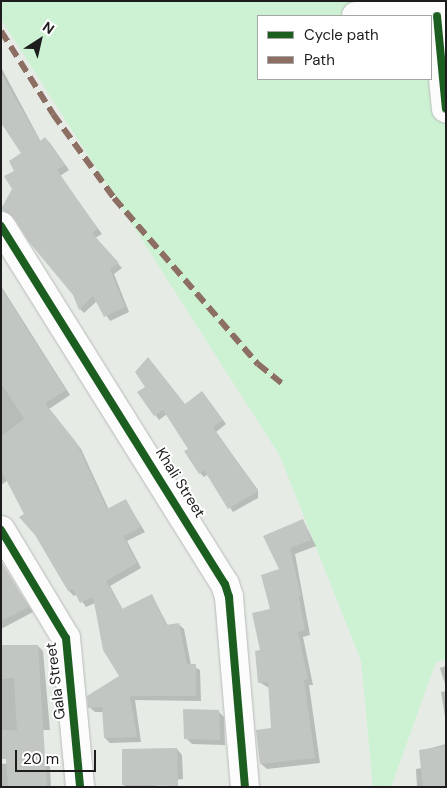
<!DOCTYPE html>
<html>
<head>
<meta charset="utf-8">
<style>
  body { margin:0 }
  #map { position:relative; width:447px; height:788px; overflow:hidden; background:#e6ebe6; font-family:"DM Sans",sans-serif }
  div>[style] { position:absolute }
  .sand>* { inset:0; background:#cdf2d3 }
  .shadow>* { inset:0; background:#0003 }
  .building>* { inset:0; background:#c2c6c2 }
  .roads { filter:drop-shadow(0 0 1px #b9bbb9) drop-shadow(0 0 1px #b9bbb9) }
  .minor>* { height:28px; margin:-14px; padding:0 14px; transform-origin:14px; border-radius:14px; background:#fbfcfb }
  .quiet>* { height:6px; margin-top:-3px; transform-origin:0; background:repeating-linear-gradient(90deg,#8d6e63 0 12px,transparent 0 18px) }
  .cycleway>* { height:8px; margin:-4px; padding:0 4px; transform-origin:4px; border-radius:4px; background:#1b5e20 }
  span { translate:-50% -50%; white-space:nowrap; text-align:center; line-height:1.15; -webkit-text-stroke:4px #fff; paint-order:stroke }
  .street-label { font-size:15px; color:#1d1d1d }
  .frame { position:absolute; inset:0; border:2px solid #1d1d1d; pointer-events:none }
  .legend { position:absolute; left:257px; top:15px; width:175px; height:65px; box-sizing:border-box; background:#fff; border:1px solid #a5a5a5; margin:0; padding:6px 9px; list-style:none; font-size:15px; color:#1d1d1d }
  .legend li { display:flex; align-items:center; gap:10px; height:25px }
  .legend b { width:25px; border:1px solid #a5a5a5 }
  .north { position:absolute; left:15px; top:15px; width:50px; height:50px; -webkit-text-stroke:4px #fff; paint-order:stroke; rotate:35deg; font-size:14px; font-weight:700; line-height:20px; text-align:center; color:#1d1d1d }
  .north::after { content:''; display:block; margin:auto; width:18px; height:22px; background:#1d1d1d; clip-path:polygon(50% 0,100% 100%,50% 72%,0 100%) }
  .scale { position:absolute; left:15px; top:750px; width:81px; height:22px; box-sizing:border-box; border:2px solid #1d1d1d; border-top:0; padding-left:6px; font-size:15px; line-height:18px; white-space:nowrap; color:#1d1d1d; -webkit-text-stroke:4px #fff; paint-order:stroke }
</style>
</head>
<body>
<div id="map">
  <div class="sand">
    <i style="clip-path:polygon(evenodd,1px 1px,446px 1px,446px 659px,436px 662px,391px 787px,373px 787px,361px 661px,280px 456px,1px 19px,1px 1px,258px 16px,431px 16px,431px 79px,258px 79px,258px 16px)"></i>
  </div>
  <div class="shadow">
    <i style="clip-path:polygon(1px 67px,41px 142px,45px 138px,50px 143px,69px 170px,60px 176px,102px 234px,95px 238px,122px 268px,114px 274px,129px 312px,110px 321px,97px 301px,84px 313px,80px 309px,74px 294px,17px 220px,4px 210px,14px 189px,15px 171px,22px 154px,1px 121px)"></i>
    <i style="clip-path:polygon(1px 286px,70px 395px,49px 409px,81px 449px,109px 510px,126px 501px,145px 532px,127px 541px,141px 568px,110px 586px,123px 610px,152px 595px,168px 626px,178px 624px,184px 629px,191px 665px,200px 670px,201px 701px,135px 700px,141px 742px,110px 743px,105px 738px,104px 712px,95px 712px,89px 707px,120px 676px,95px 603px,86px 607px,77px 594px,74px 596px,69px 591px,8px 480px,1px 485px)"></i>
    <i style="clip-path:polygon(202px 392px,226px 424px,216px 432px,258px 490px,258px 498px,233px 512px,208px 474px,204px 477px,200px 473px,190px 449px,167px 414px,159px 420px,139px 393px,185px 405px)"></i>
    <i style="clip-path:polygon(303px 520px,316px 546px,295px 554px,310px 635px,303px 637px,313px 685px,309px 685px,320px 763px,267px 769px,261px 764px,273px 729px,269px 688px,259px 682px,261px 651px,280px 570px,265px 537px)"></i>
    <i style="clip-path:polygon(1px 566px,33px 612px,1px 629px)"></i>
    <i style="clip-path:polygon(38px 646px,43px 651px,50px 730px,1px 731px,1px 647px)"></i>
    <i style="clip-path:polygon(446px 666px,446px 687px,440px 668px)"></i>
    <i style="clip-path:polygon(446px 691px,446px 723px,441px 692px)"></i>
    <i style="clip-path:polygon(218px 711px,224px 717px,225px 745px,192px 744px,186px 738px)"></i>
    <i style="clip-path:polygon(446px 744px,446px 787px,417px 787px,416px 769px,422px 768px,420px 751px)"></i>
    <i style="clip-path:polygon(177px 749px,182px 755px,183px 779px,157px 782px,157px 787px,125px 787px,123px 750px)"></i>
    <i style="clip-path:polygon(44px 761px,50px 767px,51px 787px,1px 787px,1px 764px)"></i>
  </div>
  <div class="building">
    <i style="clip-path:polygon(1px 73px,40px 141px,45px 137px,65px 165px,57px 170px,98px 229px,92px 233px,119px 263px,110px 269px,125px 307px,104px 317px,93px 296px,79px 310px,73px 295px,29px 242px,14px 218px,1px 209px,12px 189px,4px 176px,14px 171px,9px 161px,21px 153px,1px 123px)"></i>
    <i style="clip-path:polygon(1px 288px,66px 390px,45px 403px,76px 442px,107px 509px,126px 499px,141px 527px,123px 536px,137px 563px,106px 581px,122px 609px,152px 594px,166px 625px,179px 623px,187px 664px,196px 664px,196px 696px,130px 696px,137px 737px,104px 738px,102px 707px,88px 708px,87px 696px,119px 676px,103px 650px,93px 597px,80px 603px,73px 589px,68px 591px,35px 535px,19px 517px,24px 514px,1px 470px,1px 436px,24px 419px,1px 383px)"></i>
    <i style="clip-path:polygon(148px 357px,185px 404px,202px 391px,223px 420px,213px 427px,258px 491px,228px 509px,204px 470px,199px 474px,184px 451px,188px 449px,163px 410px,154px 416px,137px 392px,145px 387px,135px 372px)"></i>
    <i style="clip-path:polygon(303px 519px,311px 540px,290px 548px,301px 596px,299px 597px,305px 630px,298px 632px,308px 679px,304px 680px,315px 758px,260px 764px,256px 730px,271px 728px,268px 682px,258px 683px,255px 651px,260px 650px,252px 613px,270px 609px,261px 575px,279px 569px,263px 536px)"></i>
    <i style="clip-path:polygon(1px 561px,29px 607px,1px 621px)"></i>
    <i style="clip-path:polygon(1px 645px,38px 645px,47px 787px,8px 787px,6px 759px,1px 759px,1px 730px,17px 730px,14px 678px,1px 679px)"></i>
    <i style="clip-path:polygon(183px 709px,219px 710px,220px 740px,184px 739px)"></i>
    <i style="clip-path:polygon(446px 746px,446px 787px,423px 787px,419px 750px)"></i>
    <i style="clip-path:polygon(177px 748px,178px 786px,122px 785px,122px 749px)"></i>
  </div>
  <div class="roads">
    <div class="minor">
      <i style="left:356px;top:16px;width:90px"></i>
      <i style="left:437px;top:16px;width:93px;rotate:84.5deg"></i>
      <i style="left:1px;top:226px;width:422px;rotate:58deg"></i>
      <i style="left:225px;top:584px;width:14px;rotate:73deg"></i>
      <i style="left:229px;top:597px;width:191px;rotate:85.2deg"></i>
      <i style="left:1px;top:530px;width:126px;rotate:59deg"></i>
      <i style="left:66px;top:638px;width:150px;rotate:84.6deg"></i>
    </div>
  </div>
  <div class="quiet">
    <i style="left:1px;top:31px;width:98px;rotate:57.9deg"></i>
    <i style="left:53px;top:114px;width:104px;rotate:54deg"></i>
    <i style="left:114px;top:198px;width:220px;rotate:49.1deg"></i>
    <i style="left:258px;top:364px;width:35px;rotate:39deg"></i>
  </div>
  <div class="cycleway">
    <i style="left:437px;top:16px;width:93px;rotate:84.5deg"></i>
    <i style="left:1px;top:226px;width:422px;rotate:58deg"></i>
    <i style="left:225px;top:584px;width:14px;rotate:73deg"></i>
    <i style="left:229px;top:597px;width:191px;rotate:85.2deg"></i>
    <i style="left:1px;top:530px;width:126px;rotate:59deg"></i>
    <i style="left:66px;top:638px;width:150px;rotate:84.6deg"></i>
  </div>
  <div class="street-label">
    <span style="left:180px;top:483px;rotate:58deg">Khali Street</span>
    <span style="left:56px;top:681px;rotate:-97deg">Gala Street</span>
  </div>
  <div class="frame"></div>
  <ul class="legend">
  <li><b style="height:6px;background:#1b5e20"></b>Cycle path</li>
  <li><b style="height:6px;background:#8d6e63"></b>Path</li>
  </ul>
  <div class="north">N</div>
  <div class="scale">20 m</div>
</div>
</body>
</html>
